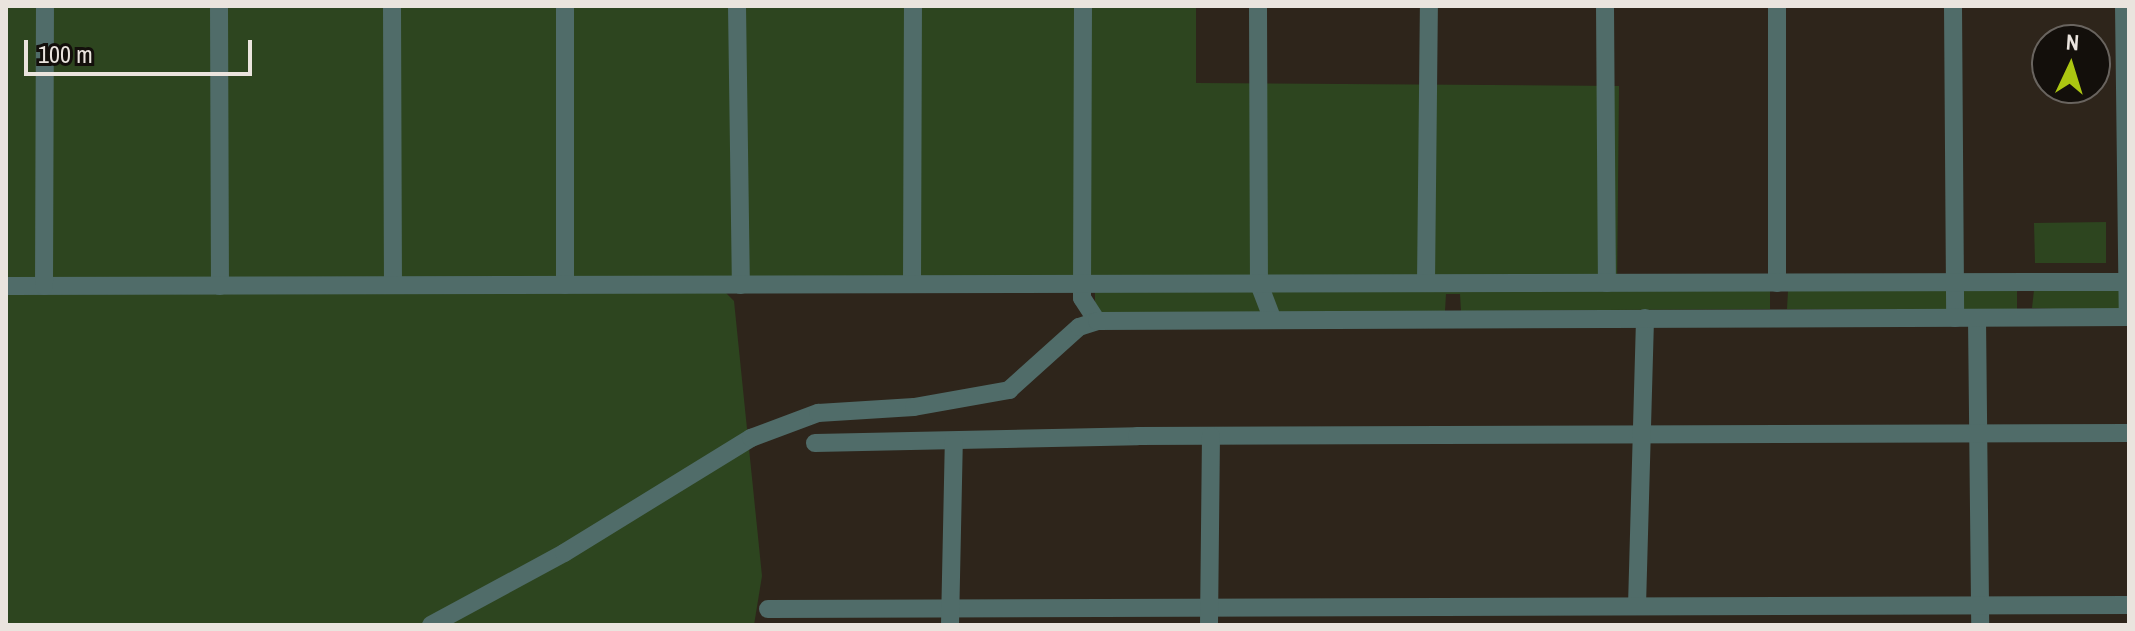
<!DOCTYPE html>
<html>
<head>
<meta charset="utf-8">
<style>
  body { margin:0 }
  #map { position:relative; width:2135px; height:631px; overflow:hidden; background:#2e251b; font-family:"Archivo Narrow",sans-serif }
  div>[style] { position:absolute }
  .green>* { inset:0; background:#2d451f }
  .minor>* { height:18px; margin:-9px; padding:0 9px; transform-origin:9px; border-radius:9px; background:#506c69 }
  span { translate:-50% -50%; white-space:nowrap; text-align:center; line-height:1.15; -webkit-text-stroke:7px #130f0b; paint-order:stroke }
  .frame { position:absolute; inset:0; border:8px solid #eae4de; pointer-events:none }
  .north { position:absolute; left:2031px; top:24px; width:80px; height:80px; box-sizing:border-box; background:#130f0b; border:2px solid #69645f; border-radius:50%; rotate:4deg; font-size:22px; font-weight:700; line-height:32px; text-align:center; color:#eae4de }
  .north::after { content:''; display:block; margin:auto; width:28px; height:36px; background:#acc611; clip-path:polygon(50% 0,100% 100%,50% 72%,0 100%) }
  .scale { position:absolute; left:24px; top:40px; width:228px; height:36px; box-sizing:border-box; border:4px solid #eae4de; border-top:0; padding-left:10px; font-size:24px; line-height:28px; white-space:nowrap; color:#eae4de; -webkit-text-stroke:6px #130f0b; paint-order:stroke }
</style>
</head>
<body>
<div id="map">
  <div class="green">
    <i style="clip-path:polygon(6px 6px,1196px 6px,1196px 83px,1619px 86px,1617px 289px,1770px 290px,1770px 309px,1461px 311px,1460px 294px,1446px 294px,1445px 311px,1095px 315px,1095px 291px,6px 284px)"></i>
    <i style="clip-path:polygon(2106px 222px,2106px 263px,2035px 263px,2034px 223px)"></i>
    <i style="clip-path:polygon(6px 287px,724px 291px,734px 301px,762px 576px,754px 625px,6px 625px)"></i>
    <i style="clip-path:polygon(2129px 289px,2129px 312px,2032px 308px,2034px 290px)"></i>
    <i style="clip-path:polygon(2017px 291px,2017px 309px,1787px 309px,1788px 291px)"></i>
  </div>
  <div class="minor">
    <i style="left:219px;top:6px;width:280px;rotate:89.8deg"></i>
    <i style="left:392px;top:6px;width:279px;rotate:89.8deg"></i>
    <i style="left:565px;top:6px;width:279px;rotate:90deg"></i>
    <i style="left:737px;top:6px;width:279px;rotate:89.2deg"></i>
    <i style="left:1083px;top:6px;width:292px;rotate:90.2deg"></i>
    <i style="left:1082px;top:298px;width:27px;rotate:57deg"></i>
    <i style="left:1258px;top:6px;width:278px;rotate:89.8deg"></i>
    <i style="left:1259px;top:284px;width:36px;rotate:69deg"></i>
    <i style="left:1605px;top:6px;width:277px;rotate:89.6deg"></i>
    <i style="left:1953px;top:6px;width:312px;rotate:89.6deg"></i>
    <i style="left:2124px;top:6px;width:311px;rotate:89.3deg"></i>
    <i style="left:1426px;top:283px;width:277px;rotate:-89.4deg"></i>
    <i style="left:1777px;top:283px;width:277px;rotate:-90deg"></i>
    <i style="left:912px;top:284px;width:278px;rotate:-89.8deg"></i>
    <i style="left:6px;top:286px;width:2123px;rotate:-0.11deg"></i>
    <i style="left:44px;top:286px;width:280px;rotate:-89.8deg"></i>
    <i style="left:1977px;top:318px;width:307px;rotate:89.4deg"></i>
    <i style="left:815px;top:443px;width:322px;rotate:-1.2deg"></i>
    <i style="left:1137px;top:436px;width:992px;rotate:-0.17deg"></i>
    <i style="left:1637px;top:606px;width:288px;rotate:-88.4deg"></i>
    <i style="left:768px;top:609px;width:1361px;rotate:-0.17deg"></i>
    <i style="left:431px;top:625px;width:151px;rotate:-28.4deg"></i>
    <i style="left:564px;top:553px;width:220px;rotate:-31.6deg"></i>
    <i style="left:751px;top:438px;width:72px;rotate:-20.5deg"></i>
    <i style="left:818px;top:413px;width:96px;rotate:-3.6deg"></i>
    <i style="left:914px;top:407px;width:97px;rotate:-10.1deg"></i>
    <i style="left:1009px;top:390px;width:94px;rotate:-42deg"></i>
    <i style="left:1079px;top:327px;width:19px;rotate:-18deg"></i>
    <i style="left:1097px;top:321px;width:1032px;rotate:-0.22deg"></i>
    <i style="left:950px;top:625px;width:184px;rotate:-88.8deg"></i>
    <i style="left:1209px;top:625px;width:189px;rotate:-89.4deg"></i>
  </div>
  <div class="frame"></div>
  <div class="north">N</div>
  <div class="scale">100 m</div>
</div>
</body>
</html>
